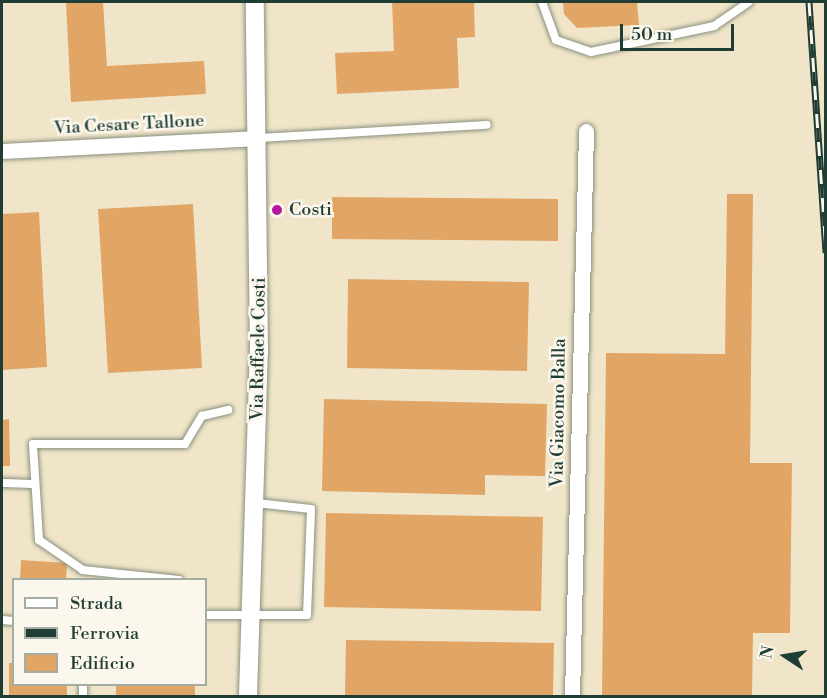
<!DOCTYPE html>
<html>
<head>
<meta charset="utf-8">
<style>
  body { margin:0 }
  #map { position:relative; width:827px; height:698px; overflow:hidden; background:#f1e5c9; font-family:"Libre Bodoni",serif }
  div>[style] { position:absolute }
  .building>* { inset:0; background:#e1a666 }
  .roads { filter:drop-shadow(0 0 2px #88917e) drop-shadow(0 0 2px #88917e) }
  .service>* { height:8px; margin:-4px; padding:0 4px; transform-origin:4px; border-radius:4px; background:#fff }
  .minor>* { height:15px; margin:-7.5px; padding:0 7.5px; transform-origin:7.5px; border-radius:7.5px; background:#fff }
  .tertiary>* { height:18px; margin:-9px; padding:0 9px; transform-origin:9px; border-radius:9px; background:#fff }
  .rail>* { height:7px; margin-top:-3.5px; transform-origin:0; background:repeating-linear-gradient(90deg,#fbf7ec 0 14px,#1f3d34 0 28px); box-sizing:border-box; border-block:2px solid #1f3d34 }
  .dots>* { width:16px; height:16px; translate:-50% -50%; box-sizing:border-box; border:3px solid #fbf7ec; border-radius:50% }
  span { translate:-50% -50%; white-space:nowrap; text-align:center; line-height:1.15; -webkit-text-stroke:5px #fbf7ec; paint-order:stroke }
  .street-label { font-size:18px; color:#1f3d34 }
  .poi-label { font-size:18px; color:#1f3d34 }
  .left { translate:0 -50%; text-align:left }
  .frame { position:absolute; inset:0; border:3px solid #1f3d34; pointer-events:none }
  .legend { position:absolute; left:12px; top:578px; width:195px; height:108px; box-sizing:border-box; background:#fbf7ec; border:2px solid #a3ada2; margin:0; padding:8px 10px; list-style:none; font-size:18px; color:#1f3d34 }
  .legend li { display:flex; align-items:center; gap:12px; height:30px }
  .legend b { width:30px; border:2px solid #a3ada2 }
  .north { position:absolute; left:755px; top:626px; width:60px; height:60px; -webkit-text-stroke:4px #fbf7ec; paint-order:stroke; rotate:282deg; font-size:16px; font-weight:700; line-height:24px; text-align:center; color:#1f3d34 }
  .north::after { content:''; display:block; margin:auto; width:21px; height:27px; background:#1f3d34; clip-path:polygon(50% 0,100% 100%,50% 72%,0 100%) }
  .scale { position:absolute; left:620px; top:24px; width:114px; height:27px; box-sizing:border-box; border:3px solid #1f3d34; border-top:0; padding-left:8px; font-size:18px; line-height:21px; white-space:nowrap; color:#1f3d34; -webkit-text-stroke:4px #fbf7ec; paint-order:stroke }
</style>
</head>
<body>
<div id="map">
  <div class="building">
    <i style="clip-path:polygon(66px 2px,103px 2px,107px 66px,204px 61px,206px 94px,71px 102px)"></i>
    <i style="clip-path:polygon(392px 2px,474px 2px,475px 37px,457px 38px,459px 88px,337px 94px,335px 53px,394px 51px)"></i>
    <i style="clip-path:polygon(563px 2px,637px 2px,639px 25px,577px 28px,564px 14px)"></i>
    <i style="clip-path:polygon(727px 194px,753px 194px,750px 463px,792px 463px,790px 633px,753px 633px,752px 696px,602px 696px,606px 353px,725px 354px)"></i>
    <i style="clip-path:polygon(332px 197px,558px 199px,558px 241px,332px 239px)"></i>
    <i style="clip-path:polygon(193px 204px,202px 368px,108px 373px,98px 209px)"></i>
    <i style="clip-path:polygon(39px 212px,47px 367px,2px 370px,2px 214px)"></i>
    <i style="clip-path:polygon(348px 279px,529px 282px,527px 371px,347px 368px)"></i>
    <i style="clip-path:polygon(324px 399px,547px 404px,545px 476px,485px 475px,485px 495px,322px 491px)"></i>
    <i style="clip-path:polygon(9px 419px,10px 466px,2px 466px,2px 420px)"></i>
    <i style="clip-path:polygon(326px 513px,543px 517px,541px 611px,324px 607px)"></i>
    <i style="clip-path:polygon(21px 560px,67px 563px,66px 580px,20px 580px)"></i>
    <i style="clip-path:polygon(346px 640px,554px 643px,553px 696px,345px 696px)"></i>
    <i style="clip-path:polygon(9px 663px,14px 663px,14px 684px,67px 684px,67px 696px,9px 696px)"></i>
    <i style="clip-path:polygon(116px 684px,195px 684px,195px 696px,116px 696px)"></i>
  </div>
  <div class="roads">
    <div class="service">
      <i style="left:542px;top:2px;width:40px;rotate:69.8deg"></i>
      <i style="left:556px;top:40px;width:37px;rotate:19deg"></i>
      <i style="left:591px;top:52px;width:126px;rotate:-11.9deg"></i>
      <i style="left:714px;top:26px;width:42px;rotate:-34.4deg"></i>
      <i style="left:259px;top:138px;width:228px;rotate:-3.3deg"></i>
      <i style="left:2px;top:483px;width:33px;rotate:2deg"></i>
      <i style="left:179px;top:580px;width:97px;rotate:-174.1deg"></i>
      <i style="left:83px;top:570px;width:53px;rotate:-145.7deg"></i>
      <i style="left:39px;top:540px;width:96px;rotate:-93.6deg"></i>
      <i style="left:33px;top:444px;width:152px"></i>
      <i style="left:185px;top:444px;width:33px;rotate:-59deg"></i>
      <i style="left:202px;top:416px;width:27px;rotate:-13deg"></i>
      <i style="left:206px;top:615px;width:101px"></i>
      <i style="left:307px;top:615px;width:106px;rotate:-87.8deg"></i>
      <i style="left:311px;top:509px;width:55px;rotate:-173.8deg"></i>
      <i style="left:2px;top:620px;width:12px;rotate:5deg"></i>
      <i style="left:83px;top:684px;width:12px;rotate:90deg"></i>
    </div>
    <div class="minor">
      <i style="left:2px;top:151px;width:257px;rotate:-2.9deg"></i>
      <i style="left:572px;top:696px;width:565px;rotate:-88.58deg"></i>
    </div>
    <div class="tertiary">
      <i style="left:248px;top:696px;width:343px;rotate:-88.2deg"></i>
      <i style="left:259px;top:353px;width:351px;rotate:-90.7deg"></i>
    </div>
  </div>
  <div class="rail">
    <i style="left:809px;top:2px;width:251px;rotate:86.1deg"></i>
  </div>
  <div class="dots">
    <i style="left:277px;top:210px;background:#b5179e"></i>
  </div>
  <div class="street-label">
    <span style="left:129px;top:125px;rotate:-3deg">Via Cesare Tallone</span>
    <span style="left:259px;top:349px;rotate:-89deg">Via Raffaele Costi</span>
    <span style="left:559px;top:413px;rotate:-89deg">Via Giacomo Balla</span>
  </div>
  <div class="poi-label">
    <span class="left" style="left:289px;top:210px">Costi</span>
  </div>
  <div class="frame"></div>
  <ul class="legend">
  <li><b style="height:8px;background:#fff"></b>Strada</li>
  <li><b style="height:8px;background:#1f3d34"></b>Ferrovia</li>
  <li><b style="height:16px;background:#e1a666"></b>Edificio</li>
  </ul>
  <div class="north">N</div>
  <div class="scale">50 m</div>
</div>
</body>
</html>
